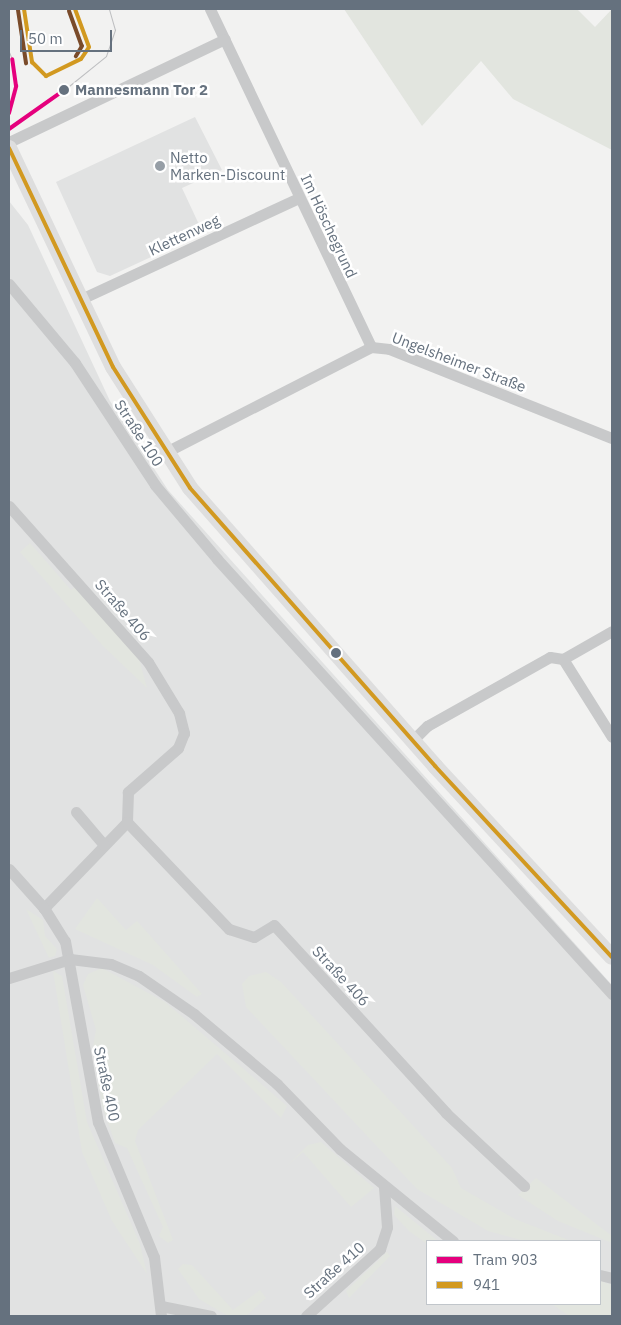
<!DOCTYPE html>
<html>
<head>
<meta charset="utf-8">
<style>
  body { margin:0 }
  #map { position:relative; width:621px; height:1325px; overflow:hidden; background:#f2f2f1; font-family:"IBM Plex Sans",sans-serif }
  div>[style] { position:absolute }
  .built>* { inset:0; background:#e1e2e2 }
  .green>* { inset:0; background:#e2e5df }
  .street>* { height:11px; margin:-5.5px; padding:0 5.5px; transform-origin:5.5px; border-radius:5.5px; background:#c8c9ca }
  .secondary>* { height:16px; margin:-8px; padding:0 8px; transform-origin:8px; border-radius:8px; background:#dedede }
  .tram>* { height:1px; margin:-0.5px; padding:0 0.5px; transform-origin:0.5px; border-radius:0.5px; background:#bebfc1 }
  .bus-1>* { height:4px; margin:-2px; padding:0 2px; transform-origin:2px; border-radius:2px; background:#d29920 }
  .bus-2>* { height:4px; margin:-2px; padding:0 2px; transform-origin:2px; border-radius:2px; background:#7a4b2a }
  .tram-1>* { height:4px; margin:-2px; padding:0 2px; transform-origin:2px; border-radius:2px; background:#e5007d }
  .dots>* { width:14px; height:14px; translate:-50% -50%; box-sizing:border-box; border:2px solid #fff; border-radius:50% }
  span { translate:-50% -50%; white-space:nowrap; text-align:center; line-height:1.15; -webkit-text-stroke:5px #fff; paint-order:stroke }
  .stop-label { font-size:15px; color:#65717e; font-weight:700 }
  .left { translate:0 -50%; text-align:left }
  .poi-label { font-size:15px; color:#65717e }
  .street-label { font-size:15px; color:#65717e }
  .frame { position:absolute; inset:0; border:10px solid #65717e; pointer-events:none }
  .legend { position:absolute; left:426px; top:1240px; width:175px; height:65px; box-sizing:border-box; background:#fff; border:1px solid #c1c6cb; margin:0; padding:6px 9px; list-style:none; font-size:15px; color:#65717e }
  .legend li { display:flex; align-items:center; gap:10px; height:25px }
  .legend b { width:25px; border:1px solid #c1c6cb }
  .scale { position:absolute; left:20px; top:30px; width:92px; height:22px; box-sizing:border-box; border:2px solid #65717e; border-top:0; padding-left:6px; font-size:15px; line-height:18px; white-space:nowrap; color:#65717e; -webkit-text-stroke:4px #fff; paint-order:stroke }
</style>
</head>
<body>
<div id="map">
  <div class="built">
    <i style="clip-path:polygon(195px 117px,222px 170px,182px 188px,203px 233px,110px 276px,97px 272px,56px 182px)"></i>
    <i style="clip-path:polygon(evenodd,9px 201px,28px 225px,110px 401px,168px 490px,612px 985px,612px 1316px,9px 1316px,9px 201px,427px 1241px,600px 1241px,600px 1304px,427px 1304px,427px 1241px)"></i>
  </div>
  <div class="green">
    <i style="clip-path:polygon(344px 9px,577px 9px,595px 27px,612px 9px,612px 150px,513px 99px,481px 61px,422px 126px)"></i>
    <i style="clip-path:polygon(30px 543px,71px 590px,76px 586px,138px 655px,147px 688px,103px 646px,20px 552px)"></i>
    <i style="clip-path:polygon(97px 898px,126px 930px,137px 921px,202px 994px,197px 997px,153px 965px,75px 929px)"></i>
    <i style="clip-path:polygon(26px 909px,43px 920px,45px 936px,57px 949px,55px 956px,49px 958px)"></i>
    <i style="clip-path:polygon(102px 968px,165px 1002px,287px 1106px,281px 1118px,217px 1054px,138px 1130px,135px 1141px,173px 1240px,168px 1243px,159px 1236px,163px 1227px,127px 1148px,115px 1143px,102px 1105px,93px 1046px,96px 1030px,83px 985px,88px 974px)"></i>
    <i style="clip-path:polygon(53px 971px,62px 976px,87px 1122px,140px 1244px,147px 1274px,112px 1221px,82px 1152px)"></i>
    <i style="clip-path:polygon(266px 972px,281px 982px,452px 1168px,461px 1188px,515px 1219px,571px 1241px,525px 1241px,488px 1231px,417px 1189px,246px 1007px,242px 984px,249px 976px)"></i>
    <i style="clip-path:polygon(321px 1142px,374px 1188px,351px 1207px,303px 1152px,286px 1167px,308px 1145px)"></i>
    <i style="clip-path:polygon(536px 1178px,612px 1236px,612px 1243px,558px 1221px,518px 1195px)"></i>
    <i style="clip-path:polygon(395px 1206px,438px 1241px,427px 1244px,409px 1231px,394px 1215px)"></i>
    <i style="clip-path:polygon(387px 1252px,390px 1256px,349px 1298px,346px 1291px)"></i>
    <i style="clip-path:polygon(183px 1264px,192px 1265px,233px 1310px,260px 1290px,266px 1298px,246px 1316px,228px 1316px,199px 1299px,178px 1269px)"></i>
    <i style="clip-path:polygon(600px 1281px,612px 1285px,612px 1316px,569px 1316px,552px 1304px,600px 1304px)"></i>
  </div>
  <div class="street">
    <i style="left:210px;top:9px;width:374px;rotate:64.5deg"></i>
    <i style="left:9px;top:142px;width:239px;rotate:-25.5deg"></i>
    <i style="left:9px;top:284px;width:103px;rotate:50.1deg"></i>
    <i style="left:75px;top:363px;width:146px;rotate:56.7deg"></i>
    <i style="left:155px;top:485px;width:97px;rotate:50deg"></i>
    <i style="left:217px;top:559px;width:588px;rotate:47.76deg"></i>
    <i style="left:81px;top:299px;width:240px;rotate:-24.9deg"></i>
    <i style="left:164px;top:453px;width:233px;rotate:-27.1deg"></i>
    <i style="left:371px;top:347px;width:18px;rotate:6deg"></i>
    <i style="left:389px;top:349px;width:240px;rotate:21.8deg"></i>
    <i style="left:9px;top:506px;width:209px;rotate:48.3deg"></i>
    <i style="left:148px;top:662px;width:60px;rotate:58.7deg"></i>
    <i style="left:179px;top:713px;width:21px;rotate:76deg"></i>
    <i style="left:184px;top:733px;width:16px;rotate:112deg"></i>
    <i style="left:178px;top:748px;width:67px;rotate:138.7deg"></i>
    <i style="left:128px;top:792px;width:30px;rotate:92deg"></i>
    <i style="left:127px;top:822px;width:120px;rotate:134deg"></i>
    <i style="left:563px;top:659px;width:92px;rotate:57.9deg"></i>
    <i style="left:413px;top:740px;width:20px;rotate:-45deg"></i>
    <i style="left:427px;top:726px;width:141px;rotate:-29.3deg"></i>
    <i style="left:550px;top:657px;width:13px;rotate:9deg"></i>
    <i style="left:563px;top:659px;width:56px;rotate:-29.7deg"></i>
    <i style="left:76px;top:812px;width:43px;rotate:49.7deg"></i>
    <i style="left:127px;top:822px;width:148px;rotate:46.4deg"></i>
    <i style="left:229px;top:929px;width:26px;rotate:18deg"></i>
    <i style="left:254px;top:937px;width:23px;rotate:-31deg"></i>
    <i style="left:274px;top:925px;width:255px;rotate:47.5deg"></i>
    <i style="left:446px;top:1113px;width:107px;rotate:43.1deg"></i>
    <i style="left:9px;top:869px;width:52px;rotate:48.1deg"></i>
    <i style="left:44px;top:908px;width:39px;rotate:58deg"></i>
    <i style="left:65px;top:941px;width:184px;rotate:79.7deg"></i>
    <i style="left:98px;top:1122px;width:146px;rotate:67.5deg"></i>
    <i style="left:154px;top:1257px;width:59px;rotate:83.2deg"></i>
    <i style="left:9px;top:978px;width:64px;rotate:-17.3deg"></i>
    <i style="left:70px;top:959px;width:41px;rotate:7deg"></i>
    <i style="left:111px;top:964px;width:30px;rotate:23deg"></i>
    <i style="left:139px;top:976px;width:67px;rotate:34.6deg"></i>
    <i style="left:194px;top:1014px;width:109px;rotate:40.1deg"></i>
    <i style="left:277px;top:1084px;width:91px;rotate:45.9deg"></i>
    <i style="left:340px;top:1149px;width:146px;rotate:39.2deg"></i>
    <i style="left:600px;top:1275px;width:12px;rotate:14deg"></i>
    <i style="left:161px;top:1306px;width:51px;rotate:11.3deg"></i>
    <i style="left:306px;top:1316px;width:100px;rotate:-42.2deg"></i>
    <i style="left:380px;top:1249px;width:23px;rotate:-72deg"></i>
    <i style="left:387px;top:1227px;width:40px;rotate:-94.3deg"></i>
  </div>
  <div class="secondary">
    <i style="left:9px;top:148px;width:242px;rotate:64.6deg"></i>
    <i style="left:113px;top:367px;width:143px;rotate:57.5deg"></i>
    <i style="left:190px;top:488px;width:371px;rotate:48.6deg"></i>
    <i style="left:435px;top:766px;width:260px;rotate:47.2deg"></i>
  </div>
  <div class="tram">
    <i style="left:9px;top:52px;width:8px;rotate:67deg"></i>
    <i style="left:64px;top:90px;width:54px;rotate:-39deg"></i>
    <i style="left:106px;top:56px;width:28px;rotate:-71deg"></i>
    <i style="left:115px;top:30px;width:22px;rotate:-106deg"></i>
  </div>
  <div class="bus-1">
    <i style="left:24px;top:9px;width:54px;rotate:81.4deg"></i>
    <i style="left:32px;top:62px;width:20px;rotate:45deg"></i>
    <i style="left:46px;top:76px;width:39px;rotate:-26deg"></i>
    <i style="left:81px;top:59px;width:14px;rotate:-56deg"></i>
    <i style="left:89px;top:47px;width:40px;rotate:-110.2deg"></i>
    <i style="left:9px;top:148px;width:242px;rotate:64.6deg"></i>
    <i style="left:113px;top:367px;width:143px;rotate:57.5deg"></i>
    <i style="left:190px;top:488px;width:371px;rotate:48.6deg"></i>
    <i style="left:435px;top:766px;width:260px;rotate:47.2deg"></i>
  </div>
  <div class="bus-2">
    <i style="left:18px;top:10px;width:54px;rotate:81.4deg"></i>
    <i style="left:69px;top:11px;width:37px;rotate:70deg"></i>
    <i style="left:82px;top:46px;width:12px;rotate:121deg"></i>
  </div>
  <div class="tram-1">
    <i style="left:9px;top:113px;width:28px;rotate:-75deg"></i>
    <i style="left:16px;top:86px;width:27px;rotate:-98deg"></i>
    <i style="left:9px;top:129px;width:67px;rotate:-35.3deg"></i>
  </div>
  <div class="dots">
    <i style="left:64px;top:90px;background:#65717e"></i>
    <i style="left:160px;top:166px;background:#969ea6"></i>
    <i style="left:336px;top:653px;background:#65717e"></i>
  </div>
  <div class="stop-label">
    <span class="left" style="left:75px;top:90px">Mannesmann Tor 2</span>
  </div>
  <div class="poi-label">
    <span class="left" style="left:170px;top:166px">Netto<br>Marken-Discount</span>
  </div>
  <div class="street-label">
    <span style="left:329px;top:226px;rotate:65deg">Im Höschegrund</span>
    <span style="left:184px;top:235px;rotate:-25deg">Klettenweg</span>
    <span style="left:459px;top:362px;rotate:21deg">Ungelsheimer Straße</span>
    <span style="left:139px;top:433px;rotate:57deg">Straße 100</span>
    <span style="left:123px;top:610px;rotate:49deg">Straße 406</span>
    <span style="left:341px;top:976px;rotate:47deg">Straße 406</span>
    <span style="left:107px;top:1084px;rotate:78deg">Straße 400</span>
    <span style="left:334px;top:1270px;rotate:-42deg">Straße 410</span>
  </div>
  <div class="frame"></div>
  <ul class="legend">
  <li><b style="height:6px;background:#e5007d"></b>Tram 903</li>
  <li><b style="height:6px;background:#d29920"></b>941</li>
  </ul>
  <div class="scale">50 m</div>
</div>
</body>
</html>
